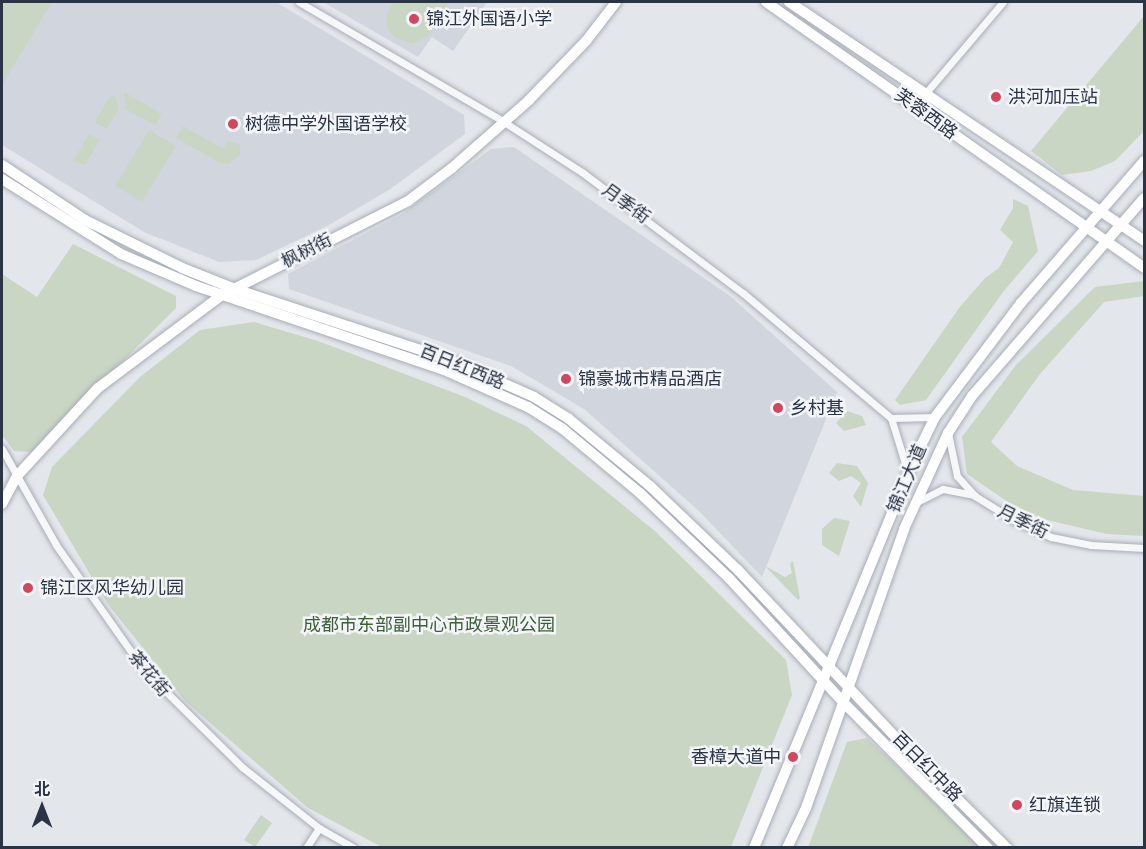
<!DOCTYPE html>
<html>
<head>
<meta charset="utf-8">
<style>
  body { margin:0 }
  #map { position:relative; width:1146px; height:849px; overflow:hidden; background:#e3e6eb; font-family:"PT Sans","Noto Sans SC",sans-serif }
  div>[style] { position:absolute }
  .built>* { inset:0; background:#d1d6de }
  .green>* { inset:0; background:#c9d6c4 }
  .roads { filter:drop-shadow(0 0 2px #a8adb6) drop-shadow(0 0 2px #a8adb6) }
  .street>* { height:7px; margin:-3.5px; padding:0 3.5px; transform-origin:3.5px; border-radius:3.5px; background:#f6f7f9 }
  .secondary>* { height:10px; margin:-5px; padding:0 5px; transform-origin:5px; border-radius:5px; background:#fff }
  .dots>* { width:16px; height:16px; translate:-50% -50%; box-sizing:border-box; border:3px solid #f3f5f9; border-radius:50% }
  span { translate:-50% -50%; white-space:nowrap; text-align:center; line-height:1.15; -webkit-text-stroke:5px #f3f5f9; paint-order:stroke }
  .poi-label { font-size:18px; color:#2a3444 }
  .left { translate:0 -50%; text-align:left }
  .right { translate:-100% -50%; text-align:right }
  .street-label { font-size:18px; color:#2a3444 }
  .park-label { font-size:18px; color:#3f6037 }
  .frame { position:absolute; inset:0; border:3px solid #2a3444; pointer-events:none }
  .north { position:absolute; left:12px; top:777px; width:60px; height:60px; -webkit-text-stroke:4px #f3f5f9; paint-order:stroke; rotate:0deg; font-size:16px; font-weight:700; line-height:24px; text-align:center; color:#2a3444 }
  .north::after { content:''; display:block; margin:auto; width:21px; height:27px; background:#2a3444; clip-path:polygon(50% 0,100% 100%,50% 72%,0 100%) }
</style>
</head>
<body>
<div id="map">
  <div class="built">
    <i style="clip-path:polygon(2px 2px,276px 2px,464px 115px,465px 134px,389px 190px,327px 226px,256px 260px,219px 262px,144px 232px,2px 145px)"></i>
    <i style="clip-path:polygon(323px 2px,487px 2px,453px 51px,432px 37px,418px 57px)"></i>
    <i style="clip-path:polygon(514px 147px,730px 296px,837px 392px,762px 577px,700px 512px,584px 409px,511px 366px,289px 289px,288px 274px,402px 214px,491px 149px)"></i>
  </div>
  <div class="green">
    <i style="clip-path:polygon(2px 2px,52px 2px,4px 82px,2px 81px)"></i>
    <i style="clip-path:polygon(393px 2px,450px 2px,429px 35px,413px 44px,395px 38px,387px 28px,386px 17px)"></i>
    <i style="clip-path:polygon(1144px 16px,1144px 131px,1115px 161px,1091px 171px,1062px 175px,1031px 151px)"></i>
    <i style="clip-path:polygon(124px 92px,162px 114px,155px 125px,125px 109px)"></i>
    <i style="clip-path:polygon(115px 95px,119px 109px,107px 129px,95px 122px,109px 97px)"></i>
    <i style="clip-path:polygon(183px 126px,223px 149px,228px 141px,240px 144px,240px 155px,229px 164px,220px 163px,176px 138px)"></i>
    <i style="clip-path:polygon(149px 130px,176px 146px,142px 202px,115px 186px)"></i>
    <i style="clip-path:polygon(89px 134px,100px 140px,85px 165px,73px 161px)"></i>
    <i style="clip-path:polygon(1013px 199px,1028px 206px,1038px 251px,1003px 292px,926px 400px,900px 405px,895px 400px,959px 308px,985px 278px,999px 268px,1013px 242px,1000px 230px,1013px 208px)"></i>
    <i style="clip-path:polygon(73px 244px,176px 296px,176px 308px,32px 452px,14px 451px,2px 435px,2px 274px,37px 297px)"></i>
    <i style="clip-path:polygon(1144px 281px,1144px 296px,1104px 302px,1040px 374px,991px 442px,1017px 466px,1073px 490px,1144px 496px,1144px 536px,1107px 534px,1043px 519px,1008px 502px,967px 474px,962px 437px,1016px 365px,1095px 287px)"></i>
    <i style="clip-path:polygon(254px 322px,318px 341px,465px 397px,526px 426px,656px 532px,786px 660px,792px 695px,731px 847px,382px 847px,308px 808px,185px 701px,107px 603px,43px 495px,52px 467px,140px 377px,200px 330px)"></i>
    <i style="clip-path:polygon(847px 411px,862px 416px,866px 425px,844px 431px,836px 423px)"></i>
    <i style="clip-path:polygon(837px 463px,857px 466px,868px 483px,861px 507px,853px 496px,861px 483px,851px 476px,839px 481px,829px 473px)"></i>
    <i style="clip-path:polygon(834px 518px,850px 521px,839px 556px,822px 545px,822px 529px)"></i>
    <i style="clip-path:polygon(793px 561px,800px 598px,798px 600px,765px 566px,785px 577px,792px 573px,790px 564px)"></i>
    <i style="clip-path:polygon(867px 738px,982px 847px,808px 848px,847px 742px)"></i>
    <i style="clip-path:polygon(261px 815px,272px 823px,255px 847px,244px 840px)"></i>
  </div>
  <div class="roads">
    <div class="street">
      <i style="left:299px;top:2px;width:238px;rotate:30.3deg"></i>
      <i style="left:504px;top:122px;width:94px;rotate:32.8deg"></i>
      <i style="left:583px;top:173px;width:200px;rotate:36.9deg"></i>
      <i style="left:743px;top:293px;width:194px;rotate:40.2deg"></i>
      <i style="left:891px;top:418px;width:44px;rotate:-1.3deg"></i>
      <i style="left:924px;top:95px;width:122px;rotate:-49.7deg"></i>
      <i style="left:891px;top:418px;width:58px;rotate:72.8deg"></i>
      <i style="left:948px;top:433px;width:44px;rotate:78.2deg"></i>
      <i style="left:957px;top:476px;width:27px;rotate:48deg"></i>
      <i style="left:975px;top:496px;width:44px;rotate:31.9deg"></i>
      <i style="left:1012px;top:519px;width:43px;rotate:24.8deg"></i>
      <i style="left:1051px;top:537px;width:41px;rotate:11.3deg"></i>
      <i style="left:1091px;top:545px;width:53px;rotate:3.2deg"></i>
      <i style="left:2px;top:449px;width:110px;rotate:60.6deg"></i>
      <i style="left:56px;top:545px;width:153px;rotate:54.9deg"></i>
      <i style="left:144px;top:670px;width:138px;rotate:44.7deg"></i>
      <i style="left:242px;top:767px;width:98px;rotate:38.4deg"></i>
      <i style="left:319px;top:828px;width:40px;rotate:29.7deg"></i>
      <i style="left:917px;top:502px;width:29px;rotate:-27deg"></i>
      <i style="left:943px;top:489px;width:32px;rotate:11deg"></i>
      <i style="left:306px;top:848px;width:24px;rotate:-57deg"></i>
    </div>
    <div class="secondary">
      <i style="left:766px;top:2px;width:462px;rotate:35.1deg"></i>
      <i style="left:789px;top:2px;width:428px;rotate:33.9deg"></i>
      <i style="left:2px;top:165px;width:100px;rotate:33.5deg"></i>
      <i style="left:85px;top:220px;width:108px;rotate:26.3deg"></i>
      <i style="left:182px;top:268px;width:57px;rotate:21.6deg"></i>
      <i style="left:235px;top:289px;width:224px;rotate:18.2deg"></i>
      <i style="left:448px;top:359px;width:94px;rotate:23.8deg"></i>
      <i style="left:534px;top:397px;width:41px;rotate:32.2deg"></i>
      <i style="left:569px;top:419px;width:105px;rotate:39.6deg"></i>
      <i style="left:650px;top:486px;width:122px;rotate:43.7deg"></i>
      <i style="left:738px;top:570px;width:236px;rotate:46.7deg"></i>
      <i style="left:900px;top:742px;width:151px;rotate:44.7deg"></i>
      <i style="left:2px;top:179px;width:141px;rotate:32.2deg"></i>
      <i style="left:121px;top:254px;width:82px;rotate:23.1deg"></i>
      <i style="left:196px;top:286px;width:262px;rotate:18.7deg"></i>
      <i style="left:444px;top:370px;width:92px;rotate:23.8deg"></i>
      <i style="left:528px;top:407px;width:41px;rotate:32.2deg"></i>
      <i style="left:563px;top:429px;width:102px;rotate:39.8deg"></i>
      <i style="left:641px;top:494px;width:122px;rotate:43.7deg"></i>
      <i style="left:729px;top:578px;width:168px;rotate:47.4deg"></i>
      <i style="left:843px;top:702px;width:206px;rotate:45.2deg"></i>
      <i style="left:2px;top:504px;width:32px;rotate:-62deg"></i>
      <i style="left:17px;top:476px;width:120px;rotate:-47.4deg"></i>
      <i style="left:98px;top:388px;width:155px;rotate:-36.9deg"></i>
      <i style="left:222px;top:295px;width:208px;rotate:-26.8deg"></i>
      <i style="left:408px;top:201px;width:55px;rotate:-36.9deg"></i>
      <i style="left:452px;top:168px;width:103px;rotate:-41.4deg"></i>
      <i style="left:529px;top:100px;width:82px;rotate:-46deg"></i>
      <i style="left:586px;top:41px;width:49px;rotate:-52.4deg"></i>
      <i style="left:754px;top:848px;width:415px;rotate:-67.6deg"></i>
      <i style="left:912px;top:464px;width:52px;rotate:-63.9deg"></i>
      <i style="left:935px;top:417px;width:143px;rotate:-53deg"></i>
      <i style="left:1021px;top:303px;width:188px;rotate:-49.1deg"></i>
      <i style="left:787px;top:848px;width:44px;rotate:-64.6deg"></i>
      <i style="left:806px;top:808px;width:296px;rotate:-70.6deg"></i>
      <i style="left:904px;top:529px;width:106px;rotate:-65.4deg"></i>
      <i style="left:948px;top:433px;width:44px;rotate:-57deg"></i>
      <i style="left:972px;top:396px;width:262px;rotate:-49deg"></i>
    </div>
  </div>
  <div class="dots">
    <i style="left:414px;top:19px;background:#d2475d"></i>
    <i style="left:996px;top:97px;background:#d2475d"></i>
    <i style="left:233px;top:124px;background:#d2475d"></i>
    <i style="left:566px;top:379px;background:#d2475d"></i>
    <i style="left:778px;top:408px;background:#d2475d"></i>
    <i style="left:28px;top:588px;background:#d2475d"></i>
    <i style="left:793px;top:757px;background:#d2475d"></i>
    <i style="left:1017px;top:805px;background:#d2475d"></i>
  </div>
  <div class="poi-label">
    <span class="left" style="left:426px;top:19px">锦江外国语小学</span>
    <span class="left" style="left:1008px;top:97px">洪河加压站</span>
    <span class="left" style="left:245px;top:124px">树德中学外国语学校</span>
    <span class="left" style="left:578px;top:379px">锦豪城市精品酒店</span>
    <span class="left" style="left:790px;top:408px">乡村基</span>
    <span class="left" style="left:40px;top:588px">锦江区风华幼儿园</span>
    <span class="right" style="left:781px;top:757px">香樟大道中</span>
    <span class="left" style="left:1029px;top:805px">红旗连锁</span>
  </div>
  <div class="street-label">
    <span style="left:926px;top:114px;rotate:36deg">芙蓉西路</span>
    <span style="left:626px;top:204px;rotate:36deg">月季街</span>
    <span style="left:307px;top:251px;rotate:-27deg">枫树街</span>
    <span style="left:462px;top:367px;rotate:22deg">百日红西路</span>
    <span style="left:907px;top:479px;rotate:-67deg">锦江大道</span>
    <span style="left:1023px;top:522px;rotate:26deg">月季街</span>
    <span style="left:149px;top:674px;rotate:50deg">茶花街</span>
    <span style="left:927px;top:767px;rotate:45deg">百日红中路</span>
  </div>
  <div class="park-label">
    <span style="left:429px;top:625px">成都市东部副中心市政景观公园</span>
  </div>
  <div class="frame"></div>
  <div class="north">北</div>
</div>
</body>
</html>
